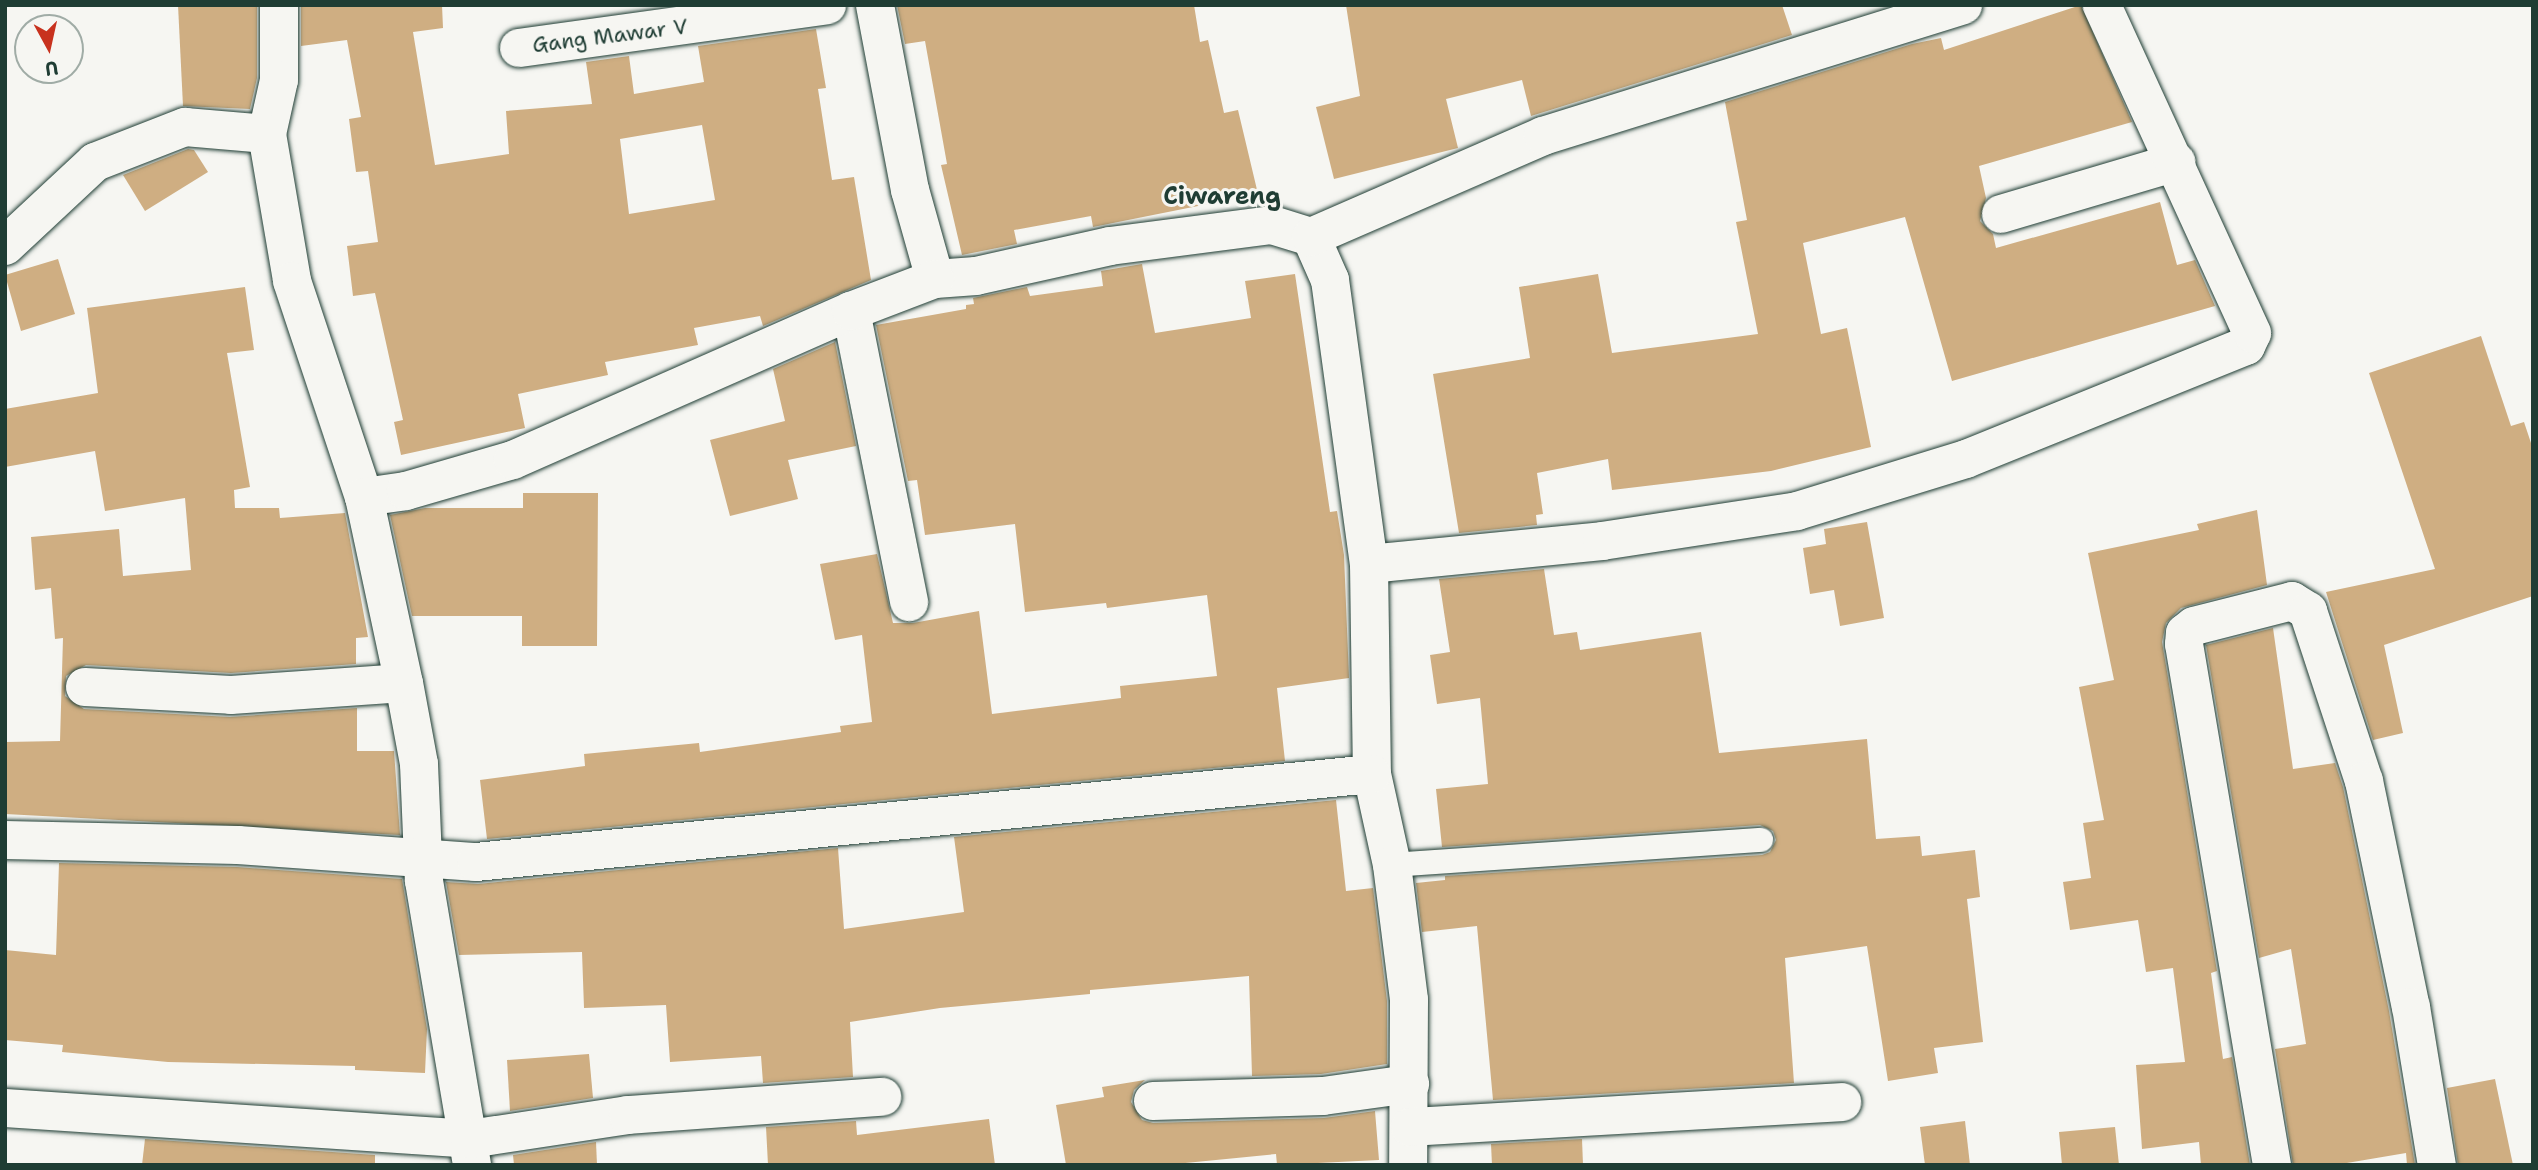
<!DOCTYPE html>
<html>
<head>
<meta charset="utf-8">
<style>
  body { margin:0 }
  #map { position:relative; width:2538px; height:1170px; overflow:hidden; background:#f6f6f2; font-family:"Shantell Sans",sans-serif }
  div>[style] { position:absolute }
  .building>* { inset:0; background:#cfae82 }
  .roads { filter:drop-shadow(0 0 2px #1f3d34) drop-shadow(0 0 2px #1f3d34) }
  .service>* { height:24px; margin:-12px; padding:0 12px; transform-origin:12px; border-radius:12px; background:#f6f6f2 }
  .minor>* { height:38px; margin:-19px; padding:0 19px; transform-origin:19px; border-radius:19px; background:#f6f6f2 }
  span { translate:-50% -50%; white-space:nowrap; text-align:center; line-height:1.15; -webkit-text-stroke:6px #f6f6f2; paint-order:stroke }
  .street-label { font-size:21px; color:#1f3d34 }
  .quarter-label { font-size:24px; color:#1f3d34; font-weight:700 }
  .frame { position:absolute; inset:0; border:7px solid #1f3d34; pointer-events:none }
  .north { position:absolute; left:14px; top:14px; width:70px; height:70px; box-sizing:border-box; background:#f6f6f2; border:2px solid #a0aca6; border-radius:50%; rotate:172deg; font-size:19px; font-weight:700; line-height:28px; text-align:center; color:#1f3d34 }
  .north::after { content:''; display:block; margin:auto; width:24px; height:32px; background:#c8321e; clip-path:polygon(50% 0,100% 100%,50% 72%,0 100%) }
</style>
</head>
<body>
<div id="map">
  <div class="building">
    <i style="clip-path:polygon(178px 5px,257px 5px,257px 78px,250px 109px,183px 106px)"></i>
    <i style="clip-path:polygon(evenodd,301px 5px,442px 5px,443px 28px,413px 32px,435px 165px,509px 154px,506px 111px,592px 104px,586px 62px,629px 56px,634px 94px,704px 82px,698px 46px,816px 29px,826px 88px,818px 89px,832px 180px,854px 177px,871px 280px,763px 326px,760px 316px,694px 328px,698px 345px,605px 362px,608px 375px,518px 394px,525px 428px,401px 455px,394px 422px,403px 420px,375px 293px,353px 296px,347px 246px,378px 242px,368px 171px,356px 172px,349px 119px,361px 117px,347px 40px,301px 46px,301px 5px,702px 125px,715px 200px,629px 214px,620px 139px,702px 125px)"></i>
    <i style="clip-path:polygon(897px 5px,1194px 5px,1200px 42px,1208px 40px,1224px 113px,1238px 110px,1258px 194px,1093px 227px,1091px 216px,1014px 230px,1017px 244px,962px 255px,941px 165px,947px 164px,925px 41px,905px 44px)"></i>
    <i style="clip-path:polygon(1346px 5px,1782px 5px,1792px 35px,1531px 116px,1522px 80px,1446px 99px,1458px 148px,1334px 179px,1316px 107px,1360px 96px)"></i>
    <i style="clip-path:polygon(2081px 5px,2132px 122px,1979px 166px,1986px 198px,1980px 221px,1993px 234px,1996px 248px,2160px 202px,2177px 265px,2195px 260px,2215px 306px,1952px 381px,1905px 217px,1803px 243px,1821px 334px,1847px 328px,1871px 447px,1771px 471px,1612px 490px,1608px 459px,1537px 473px,1543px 514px,1536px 515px,1537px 525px,1459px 533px,1433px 374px,1530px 358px,1519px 287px,1598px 274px,1612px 353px,1758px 334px,1736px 222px,1747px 220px,1725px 102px,1912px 44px,1941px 38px,1944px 50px)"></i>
    <i style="clip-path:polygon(188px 149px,194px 150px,208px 172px,145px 211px,123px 175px)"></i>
    <i style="clip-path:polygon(58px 259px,75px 314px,21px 331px,5px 275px)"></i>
    <i style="clip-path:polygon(1142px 264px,1155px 333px,1251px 318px,1245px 281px,1295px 274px,1330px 512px,1337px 511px,1344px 555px,1349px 678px,1277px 688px,1285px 761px,487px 839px,480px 780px,585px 766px,584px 754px,699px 743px,700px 752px,841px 732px,840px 726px,872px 722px,862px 635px,835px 640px,820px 564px,877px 554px,893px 623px,913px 623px,979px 611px,992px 714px,1121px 698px,1120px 686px,1217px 676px,1207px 595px,1107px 608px,1106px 603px,1025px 612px,1015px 524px,925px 535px,917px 480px,908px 481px,876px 325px,966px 309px,966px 305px,974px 304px,973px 298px,1027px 287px,1030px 296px,1103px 286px,1101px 271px)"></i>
    <i style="clip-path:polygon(245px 287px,254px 350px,227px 353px,250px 487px,234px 490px,235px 508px,279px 508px,280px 518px,345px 513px,368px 637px,356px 638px,356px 664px,231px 673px,86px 665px,66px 676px,65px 696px,84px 709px,230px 717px,357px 708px,357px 751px,394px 751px,400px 835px,5px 814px,5px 742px,60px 741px,63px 638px,55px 639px,51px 588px,35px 590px,31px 537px,119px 529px,123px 576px,191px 570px,185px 498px,105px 511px,95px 451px,5px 467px,5px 409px,98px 393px,87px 308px)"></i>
    <i style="clip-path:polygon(2481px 336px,2511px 426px,2524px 422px,2533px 449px,2533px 596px,2384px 645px,2403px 733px,2373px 740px,2326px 592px,2435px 569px,2369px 373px)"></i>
    <i style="clip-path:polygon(835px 342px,856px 446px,788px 460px,798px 499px,730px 516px,710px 440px,785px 421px,773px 369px)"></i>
    <i style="clip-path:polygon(523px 493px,598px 493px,597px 646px,522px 646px,522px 616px,412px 616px,390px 515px,425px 508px,523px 508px)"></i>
    <i style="clip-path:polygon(2257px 510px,2267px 585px,2181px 608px,2166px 623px,2162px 642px,2217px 971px,2211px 973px,2223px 1059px,2232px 1057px,2250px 1165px,2201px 1165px,2199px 1142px,2142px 1149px,2136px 1065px,2185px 1062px,2173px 968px,2146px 972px,2138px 920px,2070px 930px,2063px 882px,2091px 878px,2083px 823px,2104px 820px,2079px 687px,2114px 680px,2088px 553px,2199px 530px,2197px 524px)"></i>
    <i style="clip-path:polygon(1867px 522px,1884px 618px,1840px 626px,1834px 590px,1810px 594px,1803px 548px,1826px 544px,1824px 529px)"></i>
    <i style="clip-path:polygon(1544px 569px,1554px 635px,1577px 632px,1580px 650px,1701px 632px,1719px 753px,1867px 739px,1876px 839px,1920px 836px,1922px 856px,1975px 850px,1980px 897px,1967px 899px,1983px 1042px,1934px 1048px,1938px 1073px,1888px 1081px,1867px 946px,1785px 958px,1794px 1083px,1493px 1100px,1477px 926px,1422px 932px,1416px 883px,1445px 880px,1445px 876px,1762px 855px,1770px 852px,1776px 840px,1773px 831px,1760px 825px,1442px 847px,1436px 789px,1488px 784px,1480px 698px,1437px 704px,1430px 655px,1450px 652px,1439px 579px)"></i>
    <i style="clip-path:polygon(2273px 628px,2293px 769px,2335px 763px,2343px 787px,2389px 1011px,2415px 1165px,2407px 1165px,2406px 1153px,2335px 1165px,2293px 1165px,2275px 1049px,2306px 1044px,2291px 949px,2259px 958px,2206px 645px)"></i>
    <i style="clip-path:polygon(1336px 800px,1346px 891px,1373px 888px,1387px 1001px,1387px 1064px,1321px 1074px,1252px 1076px,1249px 976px,1090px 990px,1090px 994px,940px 1008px,850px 1022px,853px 1077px,763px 1083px,761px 1056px,670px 1062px,666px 1005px,584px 1008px,582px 952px,459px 955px,446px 882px,478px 884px,838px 848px,844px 929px,964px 912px,954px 837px)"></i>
    <i style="clip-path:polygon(59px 863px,237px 867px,402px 879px,427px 1029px,425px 1073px,355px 1070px,355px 1066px,168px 1062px,62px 1052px,63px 1045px,5px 1040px,5px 950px,56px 955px)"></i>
    <i style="clip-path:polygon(589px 1054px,593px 1098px,510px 1111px,507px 1060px)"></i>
    <i style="clip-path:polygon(2495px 1079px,2513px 1165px,2458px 1165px,2447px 1088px)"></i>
    <i style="clip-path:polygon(1145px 1080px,1134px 1090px,1131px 1102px,1142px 1120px,1153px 1123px,1324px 1118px,1375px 1111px,1379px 1160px,1277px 1165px,1276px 1154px,1165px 1165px,1066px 1165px,1056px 1105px,1104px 1097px,1102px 1087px)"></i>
    <i style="clip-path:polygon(989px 1119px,995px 1165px,768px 1165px,766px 1127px,856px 1121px,857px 1135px)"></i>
    <i style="clip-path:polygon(1965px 1121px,1970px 1165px,1925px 1165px,1920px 1127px)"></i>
    <i style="clip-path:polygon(2115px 1127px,2119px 1165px,2062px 1165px,2059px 1132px)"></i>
    <i style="clip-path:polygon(145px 1139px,375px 1155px,375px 1165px,142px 1165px)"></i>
    <i style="clip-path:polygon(1582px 1139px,1583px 1165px,1492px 1165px,1491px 1144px)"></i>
    <i style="clip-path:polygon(596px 1142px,597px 1165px,514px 1165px,513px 1155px)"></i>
  </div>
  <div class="roads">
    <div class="service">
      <i style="left:1392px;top:865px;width:370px;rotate:-3.9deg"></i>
    </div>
    <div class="minor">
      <i style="left:279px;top:5px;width:75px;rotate:90deg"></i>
      <i style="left:279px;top:80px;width:55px;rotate:102.5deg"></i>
      <i style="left:267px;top:134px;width:149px;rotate:80.3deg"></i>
      <i style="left:292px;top:281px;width:228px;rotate:71.6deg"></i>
      <i style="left:364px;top:497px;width:190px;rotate:77.9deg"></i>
      <i style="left:404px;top:683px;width:82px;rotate:79.5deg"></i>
      <i style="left:419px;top:764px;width:117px;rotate:87.6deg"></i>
      <i style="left:424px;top:881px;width:288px;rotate:80.4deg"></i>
      <i style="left:875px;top:5px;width:188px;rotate:79.3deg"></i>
      <i style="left:910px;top:190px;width:92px;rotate:74.3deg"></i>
      <i style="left:935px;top:279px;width:41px;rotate:-4.2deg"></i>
      <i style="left:976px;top:276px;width:137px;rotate:-12.6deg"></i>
      <i style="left:1110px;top:246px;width:163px;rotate:-7.4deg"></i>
      <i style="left:1272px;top:225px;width:41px;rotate:17.1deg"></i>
      <i style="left:1311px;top:237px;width:47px;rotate:66.2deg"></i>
      <i style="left:1330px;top:280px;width:287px;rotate:82.2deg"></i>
      <i style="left:1369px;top:564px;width:210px;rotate:89.2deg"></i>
      <i style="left:1372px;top:774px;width:93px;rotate:77.6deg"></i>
      <i style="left:1392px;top:865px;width:136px;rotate:82.8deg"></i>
      <i style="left:1409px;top:1000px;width:165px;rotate:90.3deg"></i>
      <i style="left:519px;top:48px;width:311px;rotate:-7.9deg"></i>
      <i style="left:2001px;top:214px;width:183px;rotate:-16.5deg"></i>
      <i style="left:1311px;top:237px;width:253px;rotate:-23.5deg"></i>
      <i style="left:1543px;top:136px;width:440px;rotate:-17.3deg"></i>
      <i style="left:5px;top:246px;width:123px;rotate:-43deg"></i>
      <i style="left:95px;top:162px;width:97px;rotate:-21.3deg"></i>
      <i style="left:185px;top:127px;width:82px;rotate:4.9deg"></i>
      <i style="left:851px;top:311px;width:297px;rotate:78.7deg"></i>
      <i style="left:364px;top:497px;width:42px;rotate:-8.1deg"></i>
      <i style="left:406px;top:491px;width:111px;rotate:-16.2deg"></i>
      <i style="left:513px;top:460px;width:369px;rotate:-23.8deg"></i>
      <i style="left:851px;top:311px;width:90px;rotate:-20.9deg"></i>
      <i style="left:1369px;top:564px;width:234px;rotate:-5.6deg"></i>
      <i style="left:1602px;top:541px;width:197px;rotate:-8.7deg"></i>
      <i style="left:1797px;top:511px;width:177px;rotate:-17.1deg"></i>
      <i style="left:1966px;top:459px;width:302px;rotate:-22deg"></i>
      <i style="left:2246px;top:346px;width:14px;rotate:-65deg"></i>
      <i style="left:2252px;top:333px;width:361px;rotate:-114.6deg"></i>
      <i style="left:85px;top:687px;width:146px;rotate:3.1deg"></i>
      <i style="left:231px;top:695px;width:173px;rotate:-4deg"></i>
      <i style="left:5px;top:840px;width:233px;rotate:1.2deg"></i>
      <i style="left:238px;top:845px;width:239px;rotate:4.1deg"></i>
      <i style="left:476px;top:862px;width:900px;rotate:-5.61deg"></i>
      <i style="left:1153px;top:1101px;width:170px;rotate:-1.7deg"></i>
      <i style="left:1323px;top:1096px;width:88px;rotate:-7.9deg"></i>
      <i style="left:5px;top:1108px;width:466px;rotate:3.8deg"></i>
      <i style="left:470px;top:1139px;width:160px;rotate:-8.6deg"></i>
      <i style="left:628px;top:1115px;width:255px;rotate:-4.1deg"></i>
      <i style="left:1410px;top:1127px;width:433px;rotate:-3.3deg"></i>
      <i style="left:2272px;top:1165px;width:528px;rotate:-99.59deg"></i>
      <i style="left:2184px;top:644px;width:11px;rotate:-85deg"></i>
      <i style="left:2185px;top:633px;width:11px;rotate:-38deg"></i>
      <i style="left:2194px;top:626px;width:101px;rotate:-14.3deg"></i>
      <i style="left:2292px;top:601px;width:19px;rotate:32deg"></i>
      <i style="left:2308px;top:611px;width:179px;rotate:71.8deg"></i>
      <i style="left:2364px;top:781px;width:231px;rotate:78.3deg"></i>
      <i style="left:2411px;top:1007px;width:160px;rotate:80.7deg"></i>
    </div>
  </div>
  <div class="street-label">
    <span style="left:610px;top:36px;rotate:-7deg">Gang Mawar V</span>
  </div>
  <div class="quarter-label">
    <span style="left:1222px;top:197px">Ciwareng</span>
  </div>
  <div class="frame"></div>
  <div class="north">U</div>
</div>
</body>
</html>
